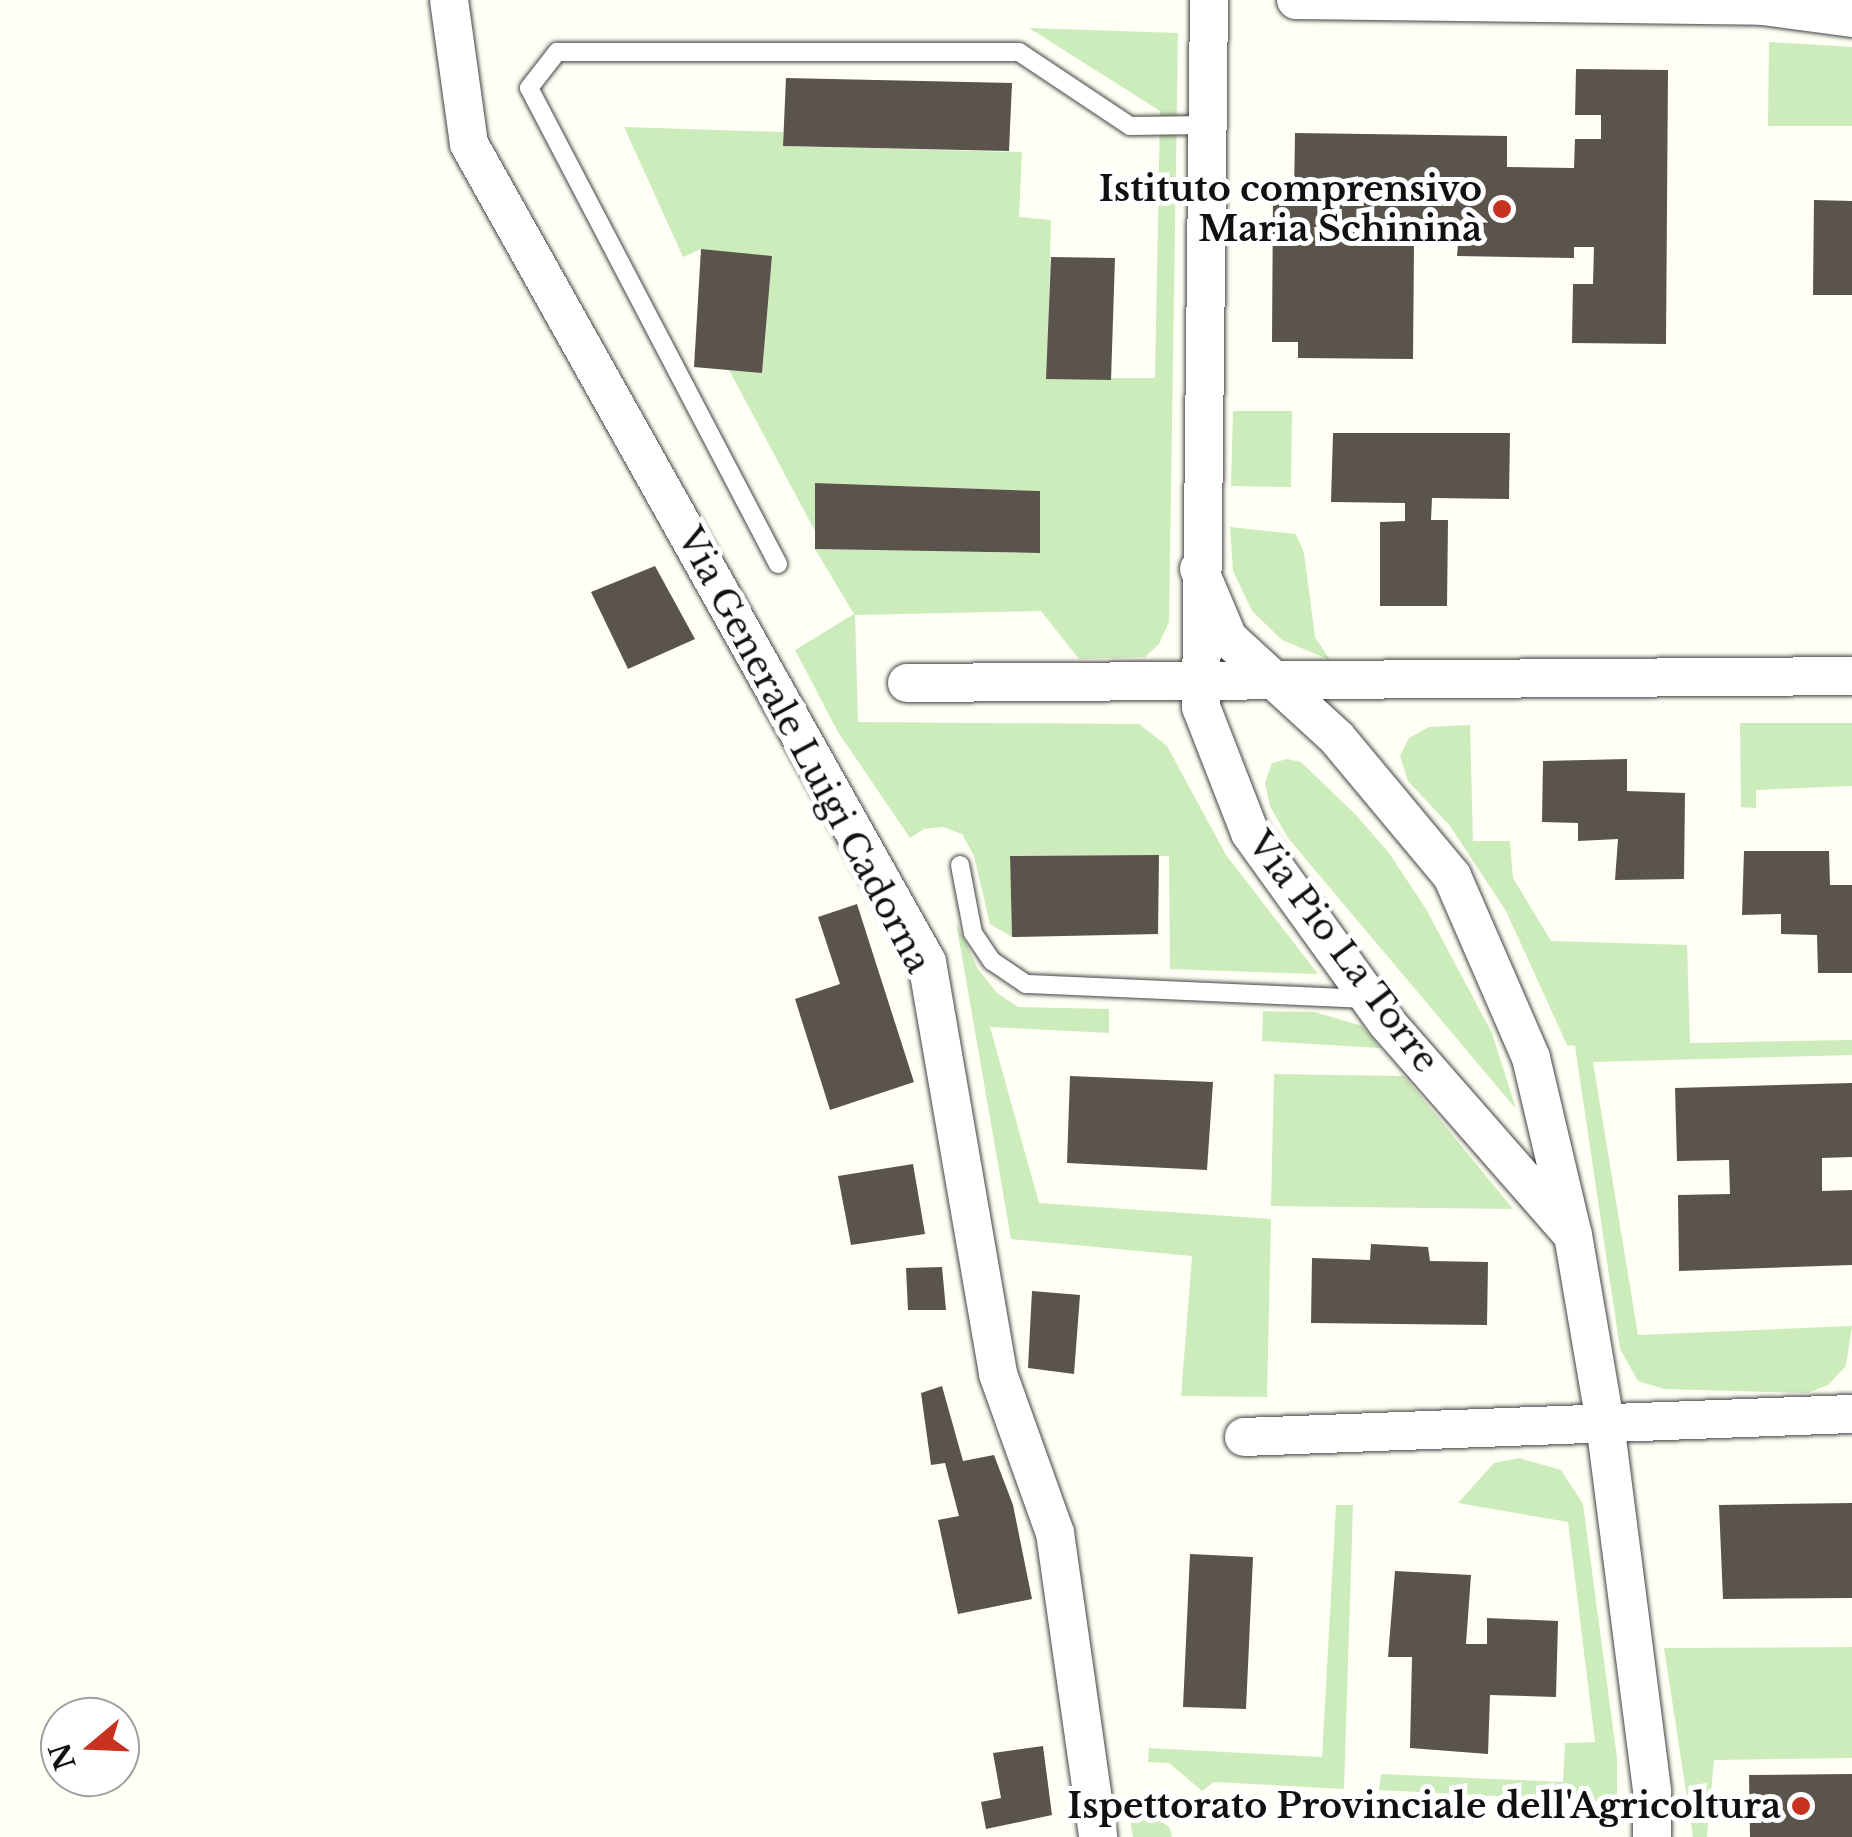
<!DOCTYPE html>
<html>
<head>
<meta charset="utf-8">
<style>
  body { margin:0 }
  #map { position:relative; width:1852px; height:1837px; overflow:hidden; background:#fffff5; font-family:"Libre Baskerville",serif }
  div>[style] { position:absolute }
  .green>* { inset:0; background:#cdecbb }
  .building>* { inset:0; background:#5a544c }
  .roads { filter:drop-shadow(0 0 2px #444) drop-shadow(0 0 2px #444) }
  .lane>* { height:18px; margin:-9px; padding:0 9px; transform-origin:9px; border-radius:9px; background:#fff }
  .street>* { height:38px; margin:-19px; padding:0 19px; transform-origin:19px; border-radius:19px; background:#fff }
  .dots>* { width:28px; height:28px; translate:-50% -50%; box-sizing:border-box; border:5px solid #fff; border-radius:50% }
  span { translate:-50% -50%; white-space:nowrap; text-align:center; line-height:1.15; -webkit-text-stroke:10px #fff; paint-order:stroke }
  .poi-label { font-size:35px; color:#111; font-weight:700 }
  .right { translate:-100% -50%; text-align:right }
  .street-label { font-size:35px; color:#111 }
  .north { position:absolute; left:40px; top:1697px; width:100px; height:100px; box-sizing:border-box; background:#fff; border:2px solid #a0a0a0; border-radius:50%; rotate:251deg; font-size:28px; font-weight:700; line-height:40px; text-align:center; color:#111 }
  .north::after { content:''; display:block; margin:auto; width:35px; height:45px; background:#c83321; clip-path:polygon(50% 0,100% 100%,50% 72%,0 100%) }
</style>
</head>
<body>
<div id="map">
  <div class="green">
    <i style="clip-path:polygon(1029px 28px,1178px 33px,1169px 622px,1159px 644px,1145px 657px,1079px 659px,1041px 611px,855px 615px,858px 722px,1139px 724px,1167px 746px,1226px 855px,1318px 974px,1170px 969px,1169px 856px,1010px 856px,1012px 937px,990px 924px,974px 856px,962px 834px,943px 827px,924px 829px,910px 838px,838px 732px,795px 650px,854px 614px,815px 549px,1039px 553px,1040px 491px,816px 483px,815px 531px,729px 370px,762px 372px,772px 257px,701px 249px,683px 257px,624px 127px,783px 132px,784px 146px,1022px 152px,1019px 217px,1051px 220px,1047px 378px,1155px 378px,1160px 111px)"></i>
    <i style="clip-path:polygon(1769px 42px,1852px 47px,1852px 126px,1768px 126px)"></i>
    <i style="clip-path:polygon(1233px 411px,1292px 411px,1291px 487px,1231px 486px)"></i>
    <i style="clip-path:polygon(1230px 527px,1296px 534px,1304px 553px,1315px 637px,1330px 660px,1282px 640px,1252px 611px,1233px 571px)"></i>
    <i style="clip-path:polygon(1740px 723px,1852px 723px,1852px 786px,1756px 790px,1756px 808px,1741px 807px)"></i>
    <i style="clip-path:polygon(1470px 725px,1473px 841px,1510px 841px,1513px 878px,1551px 941px,1687px 945px,1690px 1043px,1852px 1040px,1852px 1055px,1593px 1062px,1638px 1335px,1852px 1326px,1846px 1366px,1828px 1385px,1808px 1393px,1664px 1389px,1638px 1381px,1620px 1349px,1575px 1046px,1567px 1045px,1506px 911px,1450px 826px,1408px 781px,1400px 756px,1409px 738px,1429px 727px)"></i>
    <i style="clip-path:polygon(1287px 759px,1301px 762px,1356px 815px,1389px 853px,1426px 909px,1492px 1033px,1516px 1109px,1288px 838px,1270px 806px,1265px 783px,1272px 763px)"></i>
    <i style="clip-path:polygon(956px 922px,978px 969px,997px 993px,1018px 1007px,1109px 1009px,1109px 1033px,990px 1027px,1039px 1203px,1271px 1219px,1267px 1397px,1181px 1396px,1192px 1256px,1011px 1239px)"></i>
    <i style="clip-path:polygon(1263px 1011px,1315px 1012px,1362px 1026px,1380px 1048px,1262px 1041px)"></i>
    <i style="clip-path:polygon(1274px 1074px,1404px 1076px,1513px 1209px,1271px 1206px)"></i>
    <i style="clip-path:polygon(1519px 1458px,1561px 1470px,1583px 1504px,1617px 1758px,1617px 1802px,1379px 1790px,1381px 1774px,1563px 1782px,1565px 1743px,1595px 1742px,1568px 1522px,1458px 1503px,1494px 1463px)"></i>
    <i style="clip-path:polygon(1336px 1505px,1353px 1505px,1344px 1789px,1214px 1782px,1202px 1791px,1169px 1763px,1148px 1762px,1149px 1748px,1322px 1757px)"></i>
    <i style="clip-path:polygon(1852px 1647px,1852px 1758px,1714px 1760px,1707px 1837px,1693px 1837px,1664px 1648px)"></i>
    <i style="clip-path:polygon(1126px 1795px,1170px 1828px,1172px 1837px,1133px 1837px)"></i>
  </div>
  <div class="building">
    <i style="clip-path:polygon(1576px 69px,1668px 70px,1666px 344px,1572px 343px,1573px 284px,1593px 284px,1594px 247px,1574px 247px,1574px 258px,1457px 256px,1458px 244px,1414px 244px,1413px 359px,1298px 358px,1298px 342px,1272px 342px,1273px 192px,1294px 193px,1295px 133px,1507px 136px,1507px 167px,1574px 168px,1575px 139px,1601px 139px,1601px 115px,1575px 115px)"></i>
    <i style="clip-path:polygon(786px 78px,1012px 83px,1009px 151px,783px 146px)"></i>
    <i style="clip-path:polygon(1814px 200px,1852px 201px,1852px 295px,1813px 295px)"></i>
    <i style="clip-path:polygon(701px 249px,772px 256px,762px 373px,694px 367px)"></i>
    <i style="clip-path:polygon(1051px 257px,1115px 258px,1111px 380px,1046px 379px)"></i>
    <i style="clip-path:polygon(1333px 433px,1510px 433px,1509px 499px,1432px 498px,1431px 520px,1448px 520px,1447px 606px,1380px 606px,1380px 522px,1405px 521px,1405px 503px,1331px 502px)"></i>
    <i style="clip-path:polygon(815px 483px,1040px 491px,1040px 553px,815px 549px)"></i>
    <i style="clip-path:polygon(655px 566px,695px 639px,628px 669px,591px 592px)"></i>
    <i style="clip-path:polygon(1627px 759px,1627px 791px,1685px 793px,1684px 879px,1615px 880px,1618px 839px,1578px 841px,1578px 823px,1542px 822px,1543px 761px)"></i>
    <i style="clip-path:polygon(1744px 851px,1829px 851px,1830px 885px,1852px 885px,1852px 973px,1818px 973px,1817px 935px,1781px 934px,1781px 914px,1742px 915px)"></i>
    <i style="clip-path:polygon(1159px 855px,1158px 934px,1012px 937px,1010px 856px)"></i>
    <i style="clip-path:polygon(857px 904px,914px 1082px,830px 1110px,795px 999px,840px 984px,818px 917px)"></i>
    <i style="clip-path:polygon(1070px 1076px,1213px 1082px,1207px 1170px,1067px 1163px)"></i>
    <i style="clip-path:polygon(1852px 1083px,1852px 1157px,1822px 1158px,1822px 1191px,1852px 1190px,1852px 1265px,1679px 1271px,1678px 1195px,1730px 1194px,1729px 1160px,1677px 1161px,1675px 1088px)"></i>
    <i style="clip-path:polygon(913px 1164px,925px 1234px,851px 1245px,838px 1176px)"></i>
    <i style="clip-path:polygon(1371px 1244px,1428px 1247px,1430px 1261px,1488px 1262px,1487px 1325px,1311px 1323px,1312px 1258px,1370px 1260px)"></i>
    <i style="clip-path:polygon(942px 1267px,946px 1310px,908px 1310px,906px 1268px)"></i>
    <i style="clip-path:polygon(1032px 1291px,1080px 1295px,1074px 1374px,1028px 1368px)"></i>
    <i style="clip-path:polygon(942px 1386px,963px 1461px,994px 1455px,1013px 1505px,1032px 1599px,958px 1614px,938px 1520px,959px 1516px,945px 1463px,931px 1465px,921px 1393px)"></i>
    <i style="clip-path:polygon(1852px 1503px,1852px 1598px,1723px 1599px,1719px 1505px)"></i>
    <i style="clip-path:polygon(1190px 1554px,1253px 1557px,1246px 1709px,1183px 1707px)"></i>
    <i style="clip-path:polygon(1395px 1571px,1471px 1575px,1466px 1644px,1487px 1644px,1487px 1618px,1558px 1621px,1556px 1697px,1490px 1695px,1488px 1754px,1410px 1748px,1412px 1657px,1388px 1657px)"></i>
    <i style="clip-path:polygon(1043px 1746px,1052px 1815px,986px 1829px,981px 1802px,1001px 1798px,993px 1753px)"></i>
    <i style="clip-path:polygon(1852px 1774px,1852px 1837px,1750px 1837px,1749px 1775px)"></i>
  </div>
  <div class="roads">
    <div class="lane">
      <i style="left:778px;top:564px;width:537px;rotate:-117.61deg"></i>
      <i style="left:529px;top:88px;width:46px;rotate:-52.1deg"></i>
      <i style="left:557px;top:52px;width:462px"></i>
      <i style="left:1019px;top:52px;width:133px;rotate:33.7deg"></i>
      <i style="left:1130px;top:126px;width:77px;rotate:-0.7deg"></i>
      <i style="left:960px;top:865px;width:69px;rotate:79.2deg"></i>
      <i style="left:973px;top:933px;width:34px;rotate:56deg"></i>
      <i style="left:992px;top:961px;width:41px;rotate:34.1deg"></i>
      <i style="left:1026px;top:984px;width:344px;rotate:2.5deg"></i>
    </div>
    <div class="street">
      <i style="left:449px;top:0;width:145px;rotate:82.1deg"></i>
      <i style="left:469px;top:144px;width:937px;rotate:60.76deg"></i>
      <i style="left:927px;top:962px;width:418px;rotate:80.2deg"></i>
      <i style="left:998px;top:1374px;width:169px;rotate:70.3deg"></i>
      <i style="left:1055px;top:1533px;width:307px;rotate:81.9deg"></i>
      <i style="left:1209px;top:0;width:707px;rotate:90.65deg"></i>
      <i style="left:1201px;top:707px;width:135px;rotate:68.7deg"></i>
      <i style="left:1250px;top:833px;width:234px;rotate:54.2deg"></i>
      <i style="left:1387px;top:1023px;width:276px;rotate:48.8deg"></i>
      <i style="left:1296px;top:0;width:467px;rotate:0.7deg"></i>
      <i style="left:1741px;top:3px;width:112px;rotate:7.7deg"></i>
      <i style="left:1199px;top:569px;width:75px;rotate:67.2deg"></i>
      <i style="left:1228px;top:638px;width:148px;rotate:42.5deg"></i>
      <i style="left:1337px;top:738px;width:180px;rotate:50.2deg"></i>
      <i style="left:1452px;top:876px;width:198px;rotate:66.5deg"></i>
      <i style="left:1531px;top:1058px;width:182px;rotate:76.7deg"></i>
      <i style="left:1573px;top:1235px;width:191px;rotate:80.3deg"></i>
      <i style="left:1605px;top:1423px;width:372px;rotate:82.7deg"></i>
      <i style="left:1652px;top:1792px;width:45px;rotate:90deg"></i>
      <i style="left:907px;top:683px;width:945px;rotate:-0.42deg"></i>
      <i style="left:1244px;top:1437px;width:608px;rotate:-2.17deg"></i>
    </div>
  </div>
  <div class="dots">
    <i style="left:1502px;top:209px;background:#c83321"></i>
    <i style="left:1801px;top:1806px;background:#c83321"></i>
  </div>
  <div class="poi-label">
    <span class="right" style="left:1482px;top:209px">Istituto comprensivo<br>Maria Schininà</span>
    <span class="right" style="left:1781px;top:1806px">Ispettorato Provinciale dell'Agricoltura</span>
  </div>
  <div class="street-label">
    <span style="left:804px;top:750px;rotate:62deg">Via Generale Luigi Cadorna</span>
    <span style="left:1343px;top:952px;rotate:53deg">Via Pio La Torre</span>
  </div>
  <div class="north">N</div>
</div>
</body>
</html>
